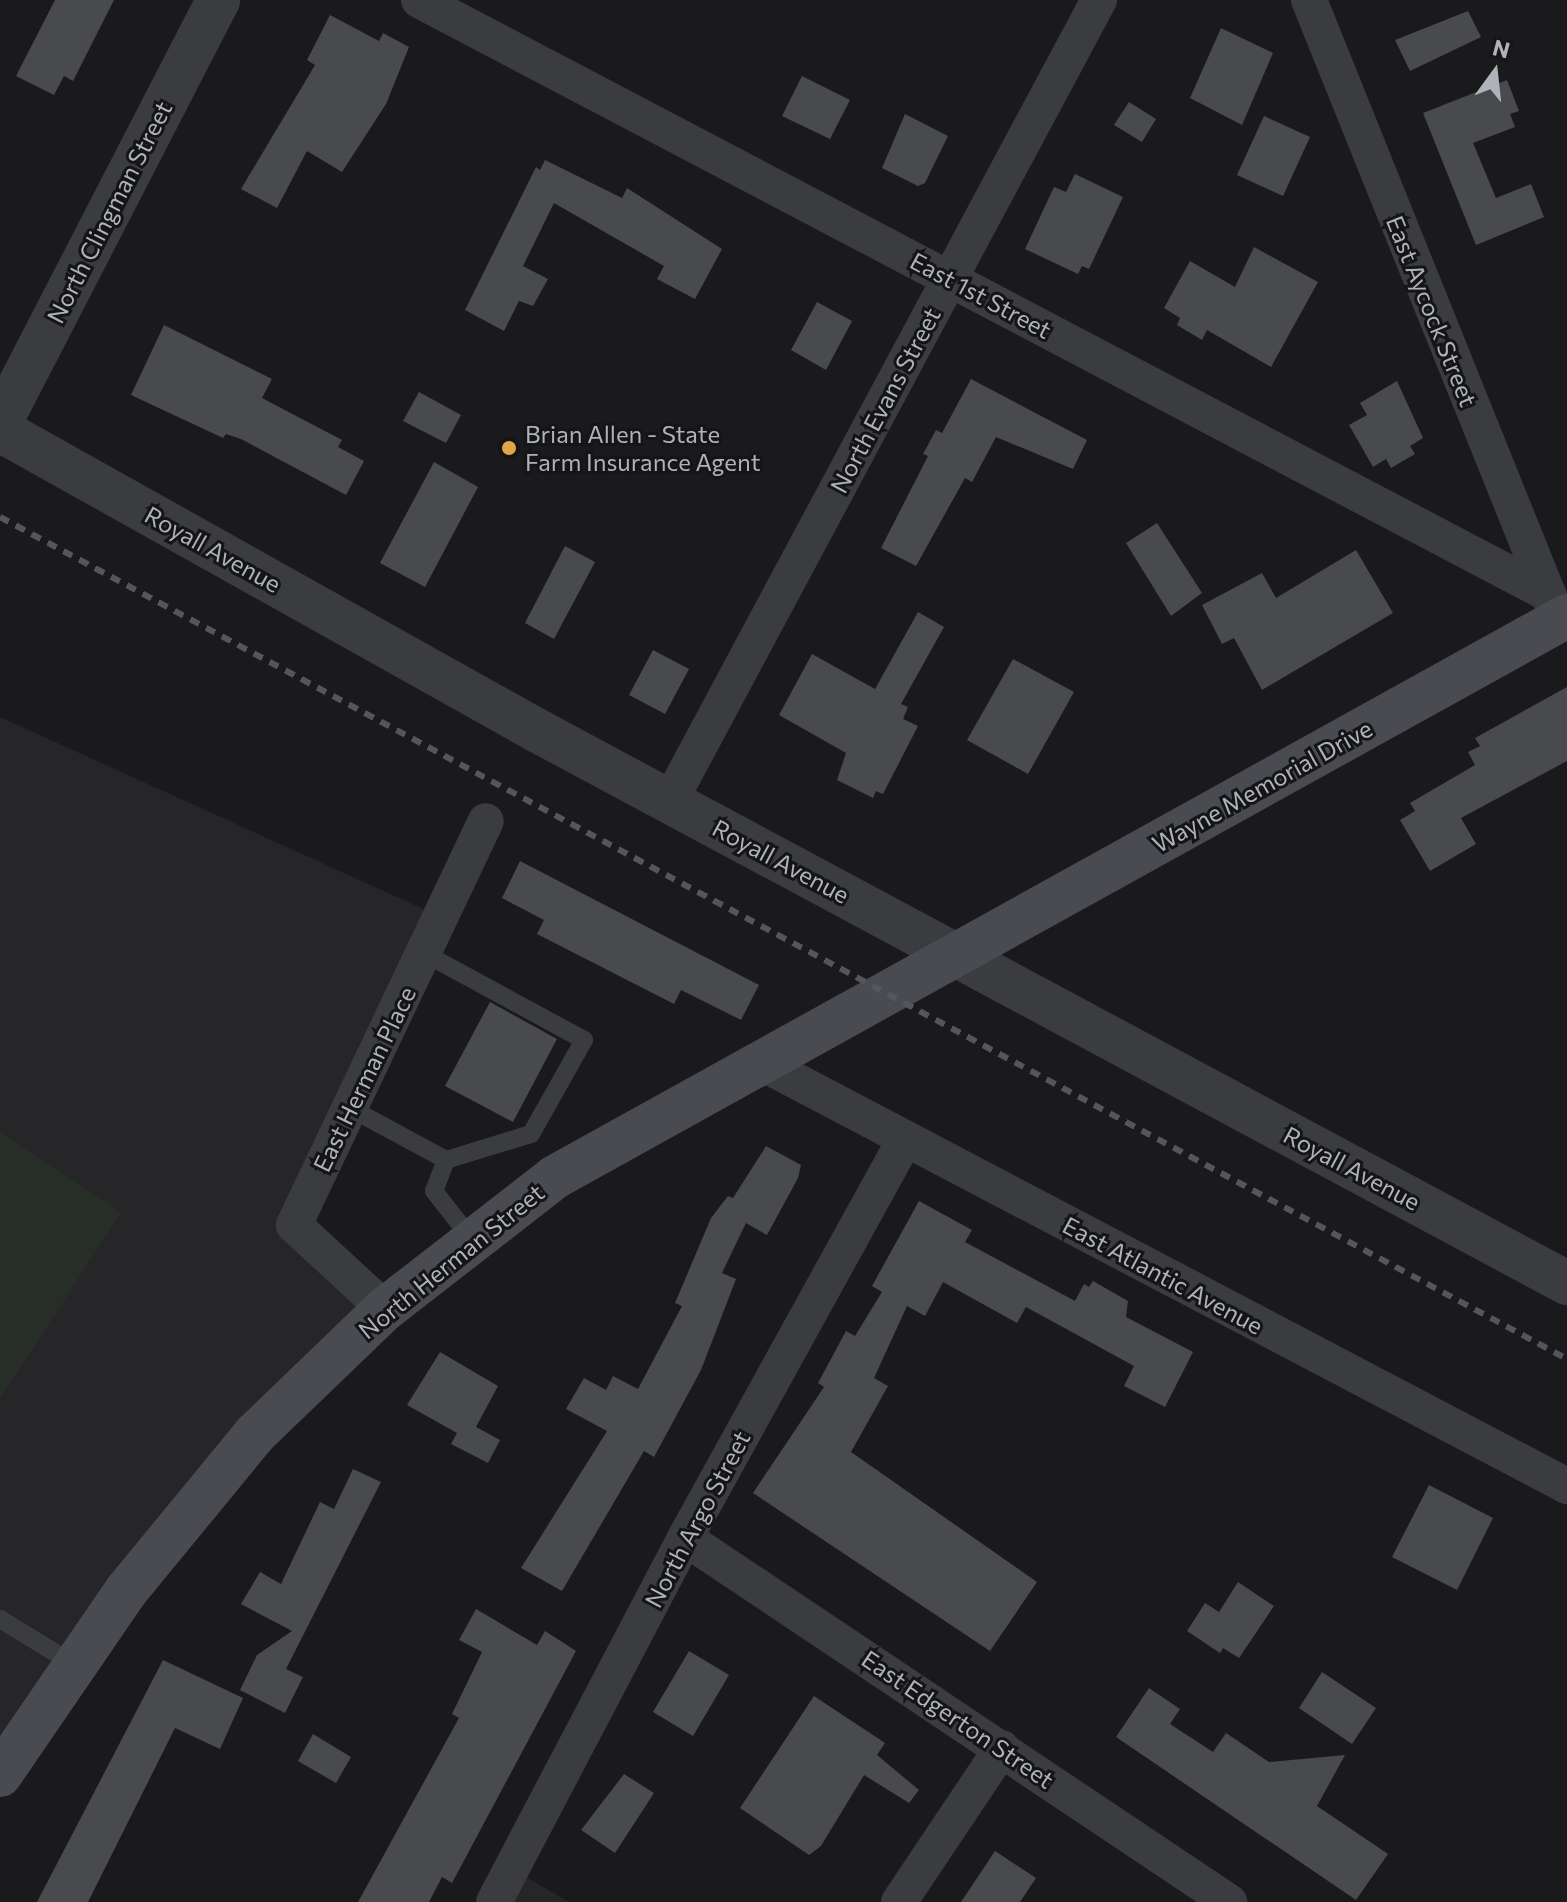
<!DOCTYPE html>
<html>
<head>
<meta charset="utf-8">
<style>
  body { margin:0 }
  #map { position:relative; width:1567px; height:1902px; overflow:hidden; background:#1a1a1c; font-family:Commissioner,sans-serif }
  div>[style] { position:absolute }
  .built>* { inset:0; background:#262629 }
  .green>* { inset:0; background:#262e27 }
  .building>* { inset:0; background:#494a4e }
  .service>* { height:18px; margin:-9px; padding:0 9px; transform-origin:9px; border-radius:9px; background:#3b3c40 }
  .minor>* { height:36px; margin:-18px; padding:0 18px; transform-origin:18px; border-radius:18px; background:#3b3c40 }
  .tertiary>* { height:44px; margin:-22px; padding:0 22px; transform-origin:22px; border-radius:22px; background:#3b3c40 }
  .secondary>* { height:44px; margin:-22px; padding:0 22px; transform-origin:22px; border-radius:22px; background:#494b50 }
  .rail>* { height:6px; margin-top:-3px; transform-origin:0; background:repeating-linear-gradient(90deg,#54565b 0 10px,transparent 0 18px) }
  .dots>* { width:22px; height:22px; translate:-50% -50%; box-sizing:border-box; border:4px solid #151517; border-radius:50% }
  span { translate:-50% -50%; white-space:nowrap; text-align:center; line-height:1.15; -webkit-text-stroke:6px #151517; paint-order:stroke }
  .street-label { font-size:24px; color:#aeb2ba }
  .poi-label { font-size:24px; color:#aeb2ba }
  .left { translate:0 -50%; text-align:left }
  .north { position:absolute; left:1455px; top:32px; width:80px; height:80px; -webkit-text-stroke:6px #151517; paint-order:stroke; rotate:15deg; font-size:22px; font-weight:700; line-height:32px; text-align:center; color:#aeb2ba }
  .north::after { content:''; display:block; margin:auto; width:28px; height:36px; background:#aeb2ba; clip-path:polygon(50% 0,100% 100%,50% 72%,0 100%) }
</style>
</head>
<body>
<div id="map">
  <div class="built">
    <i style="clip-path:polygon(0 717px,441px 917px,294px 1225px,385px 1309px,0 1775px)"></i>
    <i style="clip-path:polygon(521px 1874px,569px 1902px,505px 1902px)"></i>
  </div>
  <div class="green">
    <i style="clip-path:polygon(0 1132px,122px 1212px,0 1398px)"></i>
  </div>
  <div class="building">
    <i style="clip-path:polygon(55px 0,114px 0,73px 81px,64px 76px,54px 95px,16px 76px)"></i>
    <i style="clip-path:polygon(1468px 11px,1481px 37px,1410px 71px,1395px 40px)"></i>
    <i style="clip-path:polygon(330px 15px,379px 41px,383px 33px,409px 47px,386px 104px,342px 172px,307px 151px,277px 208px,241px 189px,315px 65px,307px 60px)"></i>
    <i style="clip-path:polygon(1221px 28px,1273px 53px,1242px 125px,1190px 98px)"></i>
    <i style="clip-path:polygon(802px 76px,850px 100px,830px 139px,782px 116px)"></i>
    <i style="clip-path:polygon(1507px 80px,1519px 111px,1510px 114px,1515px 127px,1473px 143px,1496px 198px,1531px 184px,1544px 217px,1476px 245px,1423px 113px)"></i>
    <i style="clip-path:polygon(1129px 102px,1156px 119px,1142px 142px,1114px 125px)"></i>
    <i style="clip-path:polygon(905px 114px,948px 136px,925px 183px,918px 186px,882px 168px)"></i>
    <i style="clip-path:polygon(1264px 116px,1310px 137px,1283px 196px,1237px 175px)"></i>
    <i style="clip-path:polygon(545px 160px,622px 198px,627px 188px,722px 249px,695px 299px,657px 279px,664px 266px,554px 203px,523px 266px,548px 279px,533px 306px,519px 301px,504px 331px,465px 310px,536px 167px,540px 170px)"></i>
    <i style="clip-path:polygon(1075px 174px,1123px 197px,1089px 269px,1082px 266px,1078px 274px,1025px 249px,1054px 187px,1066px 192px)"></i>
    <i style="clip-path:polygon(1254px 247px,1318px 282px,1271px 367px,1207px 330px,1202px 340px,1177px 325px,1180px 318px,1164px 308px,1190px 261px,1235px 287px)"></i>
    <i style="clip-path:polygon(817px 302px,852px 321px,826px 370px,791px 350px)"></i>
    <i style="clip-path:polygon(164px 325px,272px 379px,262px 398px,342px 440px,338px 447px,364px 461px,346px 495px,241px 439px,226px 434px,223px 438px,131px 395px)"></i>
    <i style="clip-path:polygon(971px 379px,1087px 440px,1073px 469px,996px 437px,972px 482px,965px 478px,916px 566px,881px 548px,928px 456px,923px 454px,936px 430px,942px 433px)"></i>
    <i style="clip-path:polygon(1397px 381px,1423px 438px,1410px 446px,1415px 454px,1391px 468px,1386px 459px,1373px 467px,1349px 425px,1367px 415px,1360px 403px)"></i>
    <i style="clip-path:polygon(419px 392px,461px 415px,446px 443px,403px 421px)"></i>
    <i style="clip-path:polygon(434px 462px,478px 487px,425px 587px,380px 563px)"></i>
    <i style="clip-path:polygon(1157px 523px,1202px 593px,1171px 616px,1126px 543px)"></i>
    <i style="clip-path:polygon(565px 546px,595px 562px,554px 639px,525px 623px)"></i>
    <i style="clip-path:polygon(1356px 550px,1393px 613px,1262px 690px,1234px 638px,1222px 644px,1202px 605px,1262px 573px,1276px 598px)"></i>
    <i style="clip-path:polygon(918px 612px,944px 627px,901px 704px,908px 707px,903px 719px,918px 726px,883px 794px,876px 791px,873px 798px,837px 780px,846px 753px,779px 715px,812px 654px,875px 689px)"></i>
    <i style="clip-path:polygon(653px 650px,689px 669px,665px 714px,629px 695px)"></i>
    <i style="clip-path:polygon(1013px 659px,1074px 692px,1028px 774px,967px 740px)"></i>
    <i style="clip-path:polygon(1567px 687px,1567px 761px,1461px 818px,1476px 844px,1430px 871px,1400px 820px,1415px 811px,1410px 803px,1475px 765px,1468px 752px,1480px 746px,1475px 738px)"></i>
    <i style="clip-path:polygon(520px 861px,759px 985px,741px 1020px,681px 990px,674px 1004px,537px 934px,544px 920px,502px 898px)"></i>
    <i style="clip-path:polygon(490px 1002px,557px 1039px,513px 1122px,445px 1086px)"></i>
    <i style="clip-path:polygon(766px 1146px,801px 1165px,798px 1178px,767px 1235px,746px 1223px,722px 1273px,736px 1279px,701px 1370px,654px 1457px,644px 1451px,562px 1591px,521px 1568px,607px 1431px,566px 1409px,584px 1378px,606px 1390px,613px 1376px,638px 1389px,682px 1306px,675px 1303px,711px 1218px,728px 1196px,733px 1198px)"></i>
    <i style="clip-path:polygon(919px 1201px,972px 1230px,965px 1242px,1075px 1301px,1084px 1284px,1089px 1287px,1093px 1281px,1128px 1301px,1126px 1317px,1193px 1352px,1165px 1407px,1124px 1386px,1134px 1366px,1026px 1307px,1017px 1323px,943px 1282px,925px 1316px,907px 1306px,874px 1378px,888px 1386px,851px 1452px,1037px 1582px,990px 1651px,753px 1493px,824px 1387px,818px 1383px,846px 1331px,855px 1336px,882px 1292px,872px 1286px)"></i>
    <i style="clip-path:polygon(440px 1352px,498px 1386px,476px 1427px,500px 1440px,488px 1463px,451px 1444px,457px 1433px,407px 1405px)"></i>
    <i style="clip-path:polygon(353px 1469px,381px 1482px,286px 1669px,303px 1677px,285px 1713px,240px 1690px,257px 1655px,292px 1631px,241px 1604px,260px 1572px,281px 1584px,320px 1502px,334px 1509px)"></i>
    <i style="clip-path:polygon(1429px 1485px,1493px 1518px,1457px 1590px,1392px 1557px)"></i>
    <i style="clip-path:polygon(1238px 1582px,1274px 1606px,1239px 1658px,1223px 1648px,1220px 1653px,1187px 1631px,1205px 1603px,1219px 1612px)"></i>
    <i style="clip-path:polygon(476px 1609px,537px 1645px,545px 1631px,576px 1651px,452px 1883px,442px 1877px,429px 1902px,358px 1902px,459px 1718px,452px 1714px,482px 1652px,459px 1640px)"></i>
    <i style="clip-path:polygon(689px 1651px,729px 1675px,693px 1736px,653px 1712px)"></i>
    <i style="clip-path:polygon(163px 1660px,243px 1698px,220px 1749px,175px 1728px,88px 1902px,37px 1902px)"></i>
    <i style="clip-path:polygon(1322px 1672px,1376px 1708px,1352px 1744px,1299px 1708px)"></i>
    <i style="clip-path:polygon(1149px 1688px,1180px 1709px,1170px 1724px,1213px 1752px,1226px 1733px,1269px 1762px,1345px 1755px,1317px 1806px,1388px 1854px,1356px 1900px,1116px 1737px)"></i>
    <i style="clip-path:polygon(814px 1696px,885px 1743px,877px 1755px,919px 1790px,909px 1803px,864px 1775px,821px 1846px,809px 1855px,740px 1808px)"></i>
    <i style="clip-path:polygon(313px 1734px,351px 1757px,336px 1783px,298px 1761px)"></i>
    <i style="clip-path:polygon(624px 1774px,654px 1793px,615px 1853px,581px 1830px)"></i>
    <i style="clip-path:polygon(995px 1851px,1036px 1878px,1020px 1902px,961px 1902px)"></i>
  </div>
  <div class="service">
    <i style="left:350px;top:1108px;width:109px;rotate:28.4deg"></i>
    <i style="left:446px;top:1160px;width:89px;rotate:-17deg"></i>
    <i style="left:531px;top:1134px;width:108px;rotate:-60.6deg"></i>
    <i style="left:584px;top:1040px;width:182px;rotate:-151.5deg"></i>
    <i style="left:446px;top:1160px;width:33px;rotate:111deg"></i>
    <i style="left:434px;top:1191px;width:63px;rotate:52deg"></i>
    <i style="left:0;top:1619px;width:88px;rotate:31.5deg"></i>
  </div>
  <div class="minor">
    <i style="left:419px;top:0;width:1270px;rotate:27.74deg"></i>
    <i style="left:1309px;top:0;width:646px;rotate:68.08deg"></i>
    <i style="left:670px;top:801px;width:909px;rotate:-61.83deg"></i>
    <i style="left:760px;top:1062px;width:912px;rotate:27.72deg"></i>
    <i style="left:385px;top:1309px;width:124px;rotate:-137.3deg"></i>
    <i style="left:294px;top:1225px;width:447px;rotate:-64.6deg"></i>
    <i style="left:685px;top:1538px;width:655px;rotate:33.79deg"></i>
    <i style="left:494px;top:1902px;width:411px;rotate:-62.3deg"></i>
    <i style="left:685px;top:1538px;width:455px;rotate:-61.1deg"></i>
    <i style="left:899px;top:1902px;width:185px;rotate:-56.2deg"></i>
  </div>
  <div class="tertiary">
    <i style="left:0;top:423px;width:476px;rotate:-62.7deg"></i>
    <i style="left:0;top:430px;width:616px;rotate:29.23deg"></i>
    <i style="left:538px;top:731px;width:1168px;rotate:28.21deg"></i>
  </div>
  <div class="secondary">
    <i style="left:0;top:1775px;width:223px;rotate:-55.6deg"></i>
    <i style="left:126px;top:1591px;width:203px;rotate:-50.6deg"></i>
    <i style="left:255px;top:1434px;width:180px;rotate:-43.9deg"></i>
    <i style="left:385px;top:1309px;width:215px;rotate:-37.8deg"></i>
    <i style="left:555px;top:1177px;width:1157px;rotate:-29deg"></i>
  </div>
  <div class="rail">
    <i style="left:0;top:517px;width:1779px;rotate:28.25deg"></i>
  </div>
  <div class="dots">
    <i style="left:509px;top:448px;background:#e0a44d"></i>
  </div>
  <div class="street-label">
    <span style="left:109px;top:212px;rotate:-63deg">North Clingman Street</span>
    <span style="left:981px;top:295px;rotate:28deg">East 1st Street</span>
    <span style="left:1432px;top:311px;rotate:68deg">East Aycock Street</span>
    <span style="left:885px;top:400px;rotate:-62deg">North Evans Street</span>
    <span style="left:213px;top:549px;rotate:29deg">Royall Avenue</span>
    <span style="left:1262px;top:786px;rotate:-29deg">Wayne Memorial Drive</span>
    <span style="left:781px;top:861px;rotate:28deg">Royall Avenue</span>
    <span style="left:364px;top:1079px;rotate:-64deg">East Herman Place</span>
    <span style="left:1352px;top:1168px;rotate:28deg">Royall Avenue</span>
    <span style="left:451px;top:1261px;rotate:-39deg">North Herman Street</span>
    <span style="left:1163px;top:1275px;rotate:28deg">East Atlantic Avenue</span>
    <span style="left:697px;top:1519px;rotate:-62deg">North Argo Street</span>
    <span style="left:958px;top:1719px;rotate:34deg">East Edgerton Street</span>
  </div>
  <div class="poi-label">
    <span class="left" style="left:525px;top:448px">Brian Allen - State<br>Farm Insurance Agent</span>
  </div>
  <div class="north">N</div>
</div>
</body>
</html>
